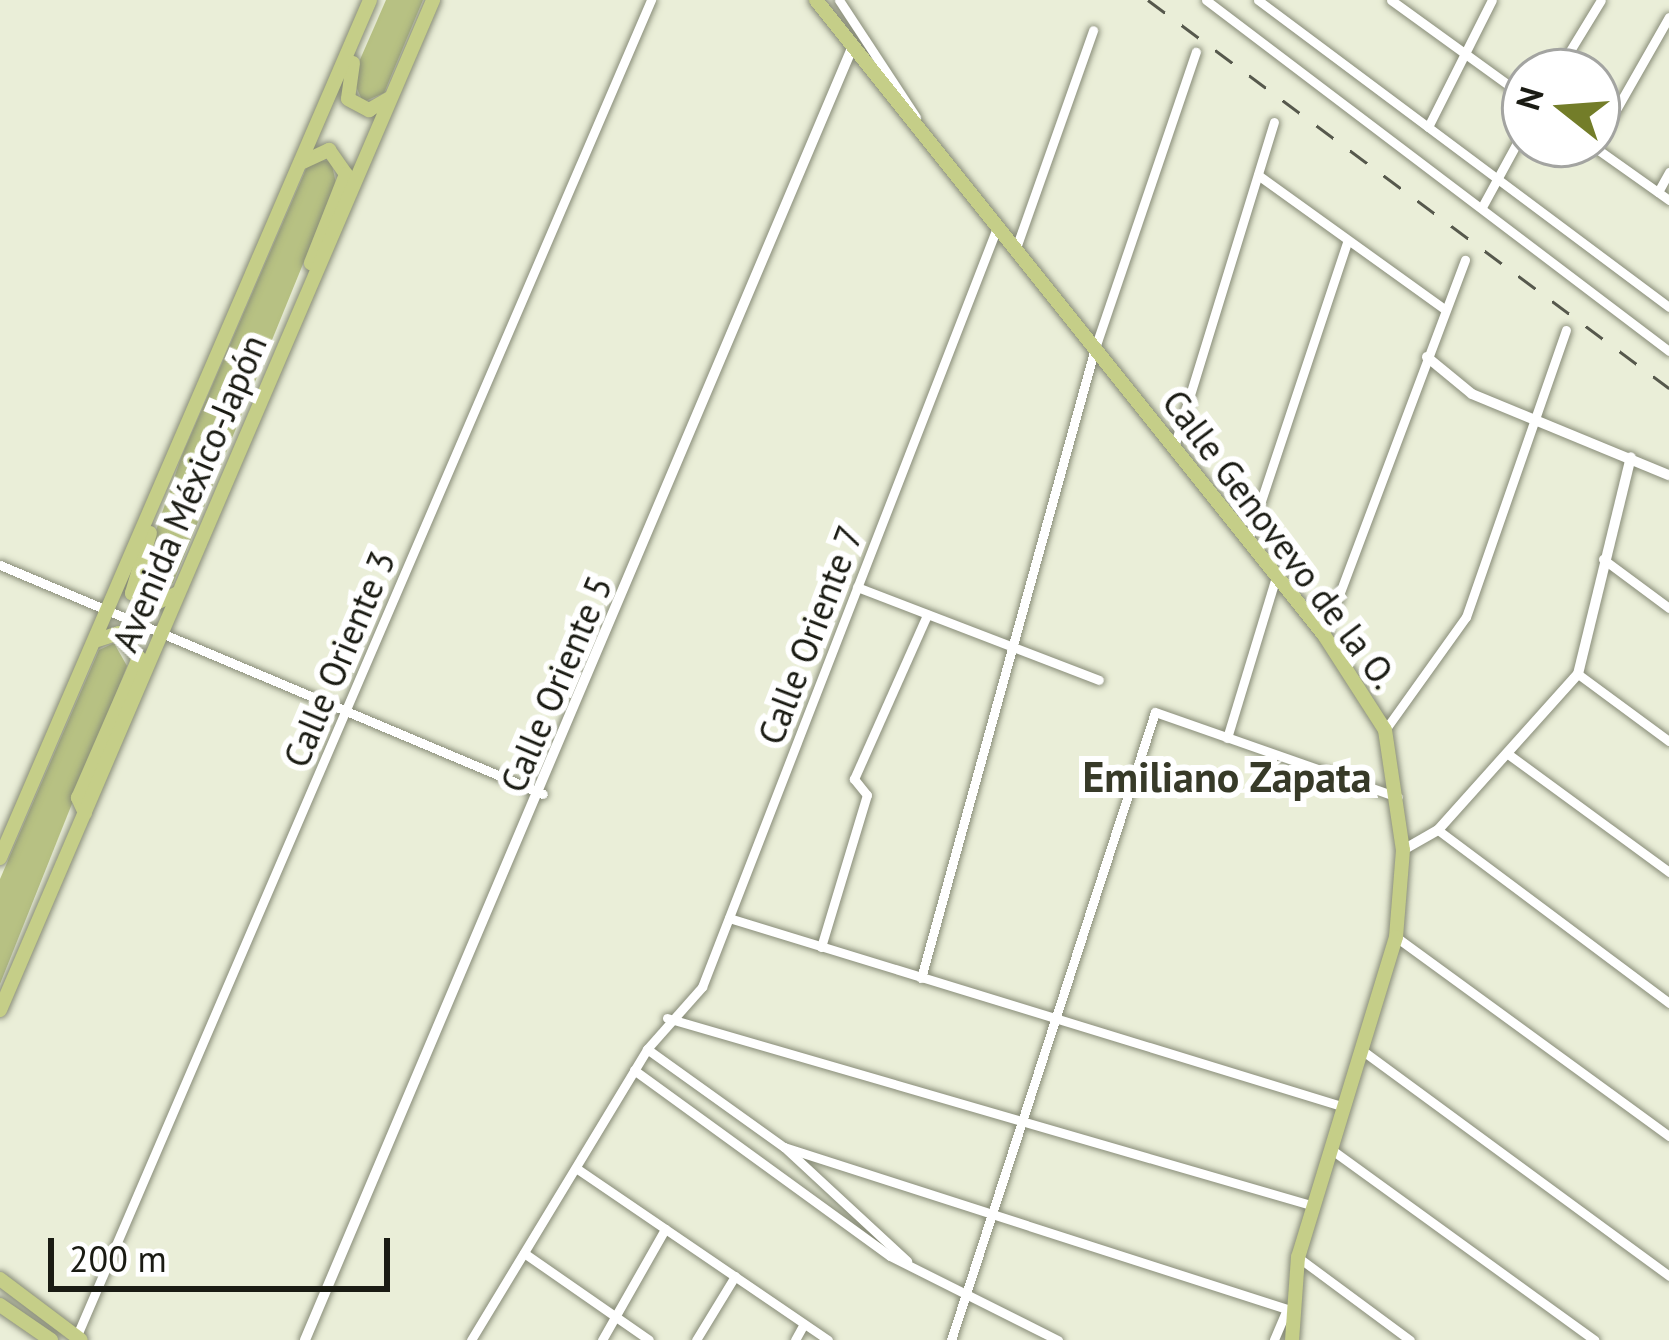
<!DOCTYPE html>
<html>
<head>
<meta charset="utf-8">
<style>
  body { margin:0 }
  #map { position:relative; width:1669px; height:1340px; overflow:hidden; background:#eaeed8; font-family:"PT Sans",sans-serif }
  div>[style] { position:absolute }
  .green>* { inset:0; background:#b7c183 }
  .roads { filter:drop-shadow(0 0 3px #888c78) drop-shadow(0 0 3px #888c78) }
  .minor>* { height:9px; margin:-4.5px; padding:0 4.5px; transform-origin:4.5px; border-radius:4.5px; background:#fff }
  .tertiary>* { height:10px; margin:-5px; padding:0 5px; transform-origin:5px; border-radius:5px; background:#fff }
  .primary>* { height:14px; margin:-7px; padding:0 7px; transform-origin:7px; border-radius:7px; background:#c5ce88 }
  .rail>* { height:3px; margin-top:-1.5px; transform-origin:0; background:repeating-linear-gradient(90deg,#56584c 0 21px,transparent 0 42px) }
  span { translate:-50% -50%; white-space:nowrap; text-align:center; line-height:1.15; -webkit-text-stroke:12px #fff; paint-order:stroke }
  .street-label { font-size:36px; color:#1a1b13 }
  .quarter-label { font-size:42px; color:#373a28; font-weight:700 }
  .north { position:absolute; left:1501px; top:48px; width:120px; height:120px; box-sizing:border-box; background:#fff; border:3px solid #a3a4a1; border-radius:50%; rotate:287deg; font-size:33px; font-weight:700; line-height:48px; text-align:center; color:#1a1b13 }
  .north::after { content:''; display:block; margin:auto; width:42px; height:54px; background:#737d29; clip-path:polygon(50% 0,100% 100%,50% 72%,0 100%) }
  .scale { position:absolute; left:48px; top:1238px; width:342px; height:54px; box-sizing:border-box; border:6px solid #1a1b13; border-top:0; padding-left:15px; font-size:36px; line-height:42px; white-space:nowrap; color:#1a1b13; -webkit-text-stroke:9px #fff; paint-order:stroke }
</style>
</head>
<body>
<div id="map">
  <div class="green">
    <i style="clip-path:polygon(386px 0,423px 0,384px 93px,363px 102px,352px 78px)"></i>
    <i style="clip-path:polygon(310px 160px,331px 161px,336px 183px,173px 583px,153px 592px,142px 571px,181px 458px)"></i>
    <i style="clip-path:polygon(114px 643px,127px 666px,0 984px,0 879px,99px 650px)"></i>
  </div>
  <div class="roads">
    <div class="minor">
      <i style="left:839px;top:0;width:140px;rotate:56.7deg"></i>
      <i style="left:1206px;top:0;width:581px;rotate:37.17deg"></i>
      <i style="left:1258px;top:0;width:513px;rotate:36.76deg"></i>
      <i style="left:1391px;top:0;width:165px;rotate:35.9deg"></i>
      <i style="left:1557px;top:72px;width:84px;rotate:-58.6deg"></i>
      <i style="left:1428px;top:127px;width:142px;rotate:-63.3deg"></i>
      <i style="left:1597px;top:143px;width:145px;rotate:-60.3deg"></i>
      <i style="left:1590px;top:144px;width:97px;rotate:35.3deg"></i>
      <i style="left:1258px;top:175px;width:231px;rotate:35.7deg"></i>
      <i style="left:1658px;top:192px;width:23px;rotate:-61deg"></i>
      <i style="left:1482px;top:207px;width:90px;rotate:-61.4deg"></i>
      <i style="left:1016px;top:248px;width:231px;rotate:-70.5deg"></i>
      <i style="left:1174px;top:447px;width:340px;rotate:-72.9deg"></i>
      <i style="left:1248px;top:540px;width:316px;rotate:-71.6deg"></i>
      <i style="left:1603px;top:559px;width:82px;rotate:36.6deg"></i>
      <i style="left:0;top:565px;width:589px;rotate:22.87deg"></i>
      <i style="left:857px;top:587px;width:259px;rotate:21deg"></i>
      <i style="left:1324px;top:635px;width:401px;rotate:-69.4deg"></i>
      <i style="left:1578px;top:674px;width:113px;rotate:36.4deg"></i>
      <i style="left:1385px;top:730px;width:139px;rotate:-54.4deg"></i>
      <i style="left:1466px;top:617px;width:304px;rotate:-70.8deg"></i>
      <i style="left:1227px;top:738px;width:168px;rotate:-73.1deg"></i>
      <i style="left:1508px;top:754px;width:200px;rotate:36.2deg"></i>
      <i style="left:1438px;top:830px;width:289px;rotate:36.8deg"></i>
      <i style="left:729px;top:918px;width:644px;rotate:17.06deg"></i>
      <i style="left:1396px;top:937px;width:338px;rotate:36.1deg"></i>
      <i style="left:821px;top:947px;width:159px;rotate:-73.2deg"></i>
      <i style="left:867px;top:795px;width:21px;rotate:-129deg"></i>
      <i style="left:854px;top:779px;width:180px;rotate:-66deg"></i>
      <i style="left:921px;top:978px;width:654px;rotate:-74.56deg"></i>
      <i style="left:1095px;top:348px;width:313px;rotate:-71.2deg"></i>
      <i style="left:667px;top:1018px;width:674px;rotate:16.2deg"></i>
      <i style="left:647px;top:1049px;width:168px;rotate:35.6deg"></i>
      <i style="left:784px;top:1147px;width:168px;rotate:42.8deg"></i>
      <i style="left:1363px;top:1051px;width:380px;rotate:36.3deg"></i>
      <i style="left:634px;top:1070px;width:316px;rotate:36deg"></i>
      <i style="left:890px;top:1256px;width:188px;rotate:26.6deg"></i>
      <i style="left:784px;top:1147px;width:528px;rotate:17.85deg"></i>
      <i style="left:1287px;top:1309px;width:34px;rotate:113deg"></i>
      <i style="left:1332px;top:1150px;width:324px;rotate:35.9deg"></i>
      <i style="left:576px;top:1168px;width:305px;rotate:34.3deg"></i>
      <i style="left:524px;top:1253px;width:152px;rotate:34.8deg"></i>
      <i style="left:1299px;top:1258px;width:138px;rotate:36.5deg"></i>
      <i style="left:75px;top:1340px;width:1459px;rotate:-66.74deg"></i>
      <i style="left:471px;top:1340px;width:340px;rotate:-58.8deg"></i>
      <i style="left:647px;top:1049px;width:83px;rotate:-48.4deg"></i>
      <i style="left:702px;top:987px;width:817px;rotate:-68.77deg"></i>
      <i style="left:602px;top:1340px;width:128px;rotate:-60.4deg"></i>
      <i style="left:696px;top:1340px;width:75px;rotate:-58.6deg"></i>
      <i style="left:795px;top:1340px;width:18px;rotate:-61deg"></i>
      <i style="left:951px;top:1340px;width:660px;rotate:-72deg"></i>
      <i style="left:1155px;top:712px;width:257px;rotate:19.3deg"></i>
    </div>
    <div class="tertiary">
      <i style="left:1427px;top:357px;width:58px;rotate:39.4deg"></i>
      <i style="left:1472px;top:394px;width:213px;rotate:22.4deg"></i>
      <i style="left:1403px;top:850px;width:40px;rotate:-29.7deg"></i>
      <i style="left:1438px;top:830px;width:210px;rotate:-48.1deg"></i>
      <i style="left:1578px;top:674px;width:223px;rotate:-76.3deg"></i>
      <i style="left:305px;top:1340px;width:1403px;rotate:-67.05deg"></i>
    </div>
    <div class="primary">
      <i style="left:816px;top:0;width:813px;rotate:51.34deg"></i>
      <i style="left:1324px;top:635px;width:113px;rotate:57.3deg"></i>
      <i style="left:1385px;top:730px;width:121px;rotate:81.5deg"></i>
      <i style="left:1403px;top:850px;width:87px;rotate:94.6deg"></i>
      <i style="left:1396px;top:937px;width:335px;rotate:107deg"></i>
      <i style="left:1298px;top:1257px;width:83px;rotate:94.1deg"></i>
      <i style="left:353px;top:63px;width:36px;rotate:98deg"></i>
      <i style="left:348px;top:99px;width:24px;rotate:28deg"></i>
      <i style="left:369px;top:110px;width:24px;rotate:-30deg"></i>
      <i style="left:303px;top:162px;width:29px;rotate:-25deg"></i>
      <i style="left:329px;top:150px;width:29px;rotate:55deg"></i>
      <i style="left:346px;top:174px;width:96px;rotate:111.5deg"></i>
      <i style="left:150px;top:533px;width:63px;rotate:106.7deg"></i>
      <i style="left:132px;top:593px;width:23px;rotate:31deg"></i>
      <i style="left:152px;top:605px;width:29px;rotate:-25deg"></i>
      <i style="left:85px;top:813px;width:17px;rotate:-115deg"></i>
      <i style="left:78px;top:798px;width:153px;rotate:-66.5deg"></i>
      <i style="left:139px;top:658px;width:32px;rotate:-129deg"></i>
      <i style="left:119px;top:633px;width:26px;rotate:162deg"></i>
      <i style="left:0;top:858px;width:934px;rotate:-66.67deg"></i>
      <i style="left:0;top:1010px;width:1099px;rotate:-66.79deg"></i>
      <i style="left:0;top:1279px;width:101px;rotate:37deg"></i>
      <i style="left:0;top:1305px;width:62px;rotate:34.5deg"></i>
    </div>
  </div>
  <div class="rail">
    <i style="left:1148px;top:0;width:650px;rotate:36.68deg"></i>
  </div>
  <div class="street-label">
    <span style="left:189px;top:493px;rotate:-67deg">Avenida México-Japón</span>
    <span style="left:1280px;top:539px;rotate:53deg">Calle Genovevo de la O.</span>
    <span style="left:810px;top:635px;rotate:-69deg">Calle Oriente 7</span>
    <span style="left:339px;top:659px;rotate:-67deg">Calle Oriente 3</span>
    <span style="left:556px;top:684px;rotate:-67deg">Calle Oriente 5</span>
  </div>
  <div class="quarter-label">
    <span style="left:1227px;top:777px">Emiliano Zapata</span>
  </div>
  <div class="north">N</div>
  <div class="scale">200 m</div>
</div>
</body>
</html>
